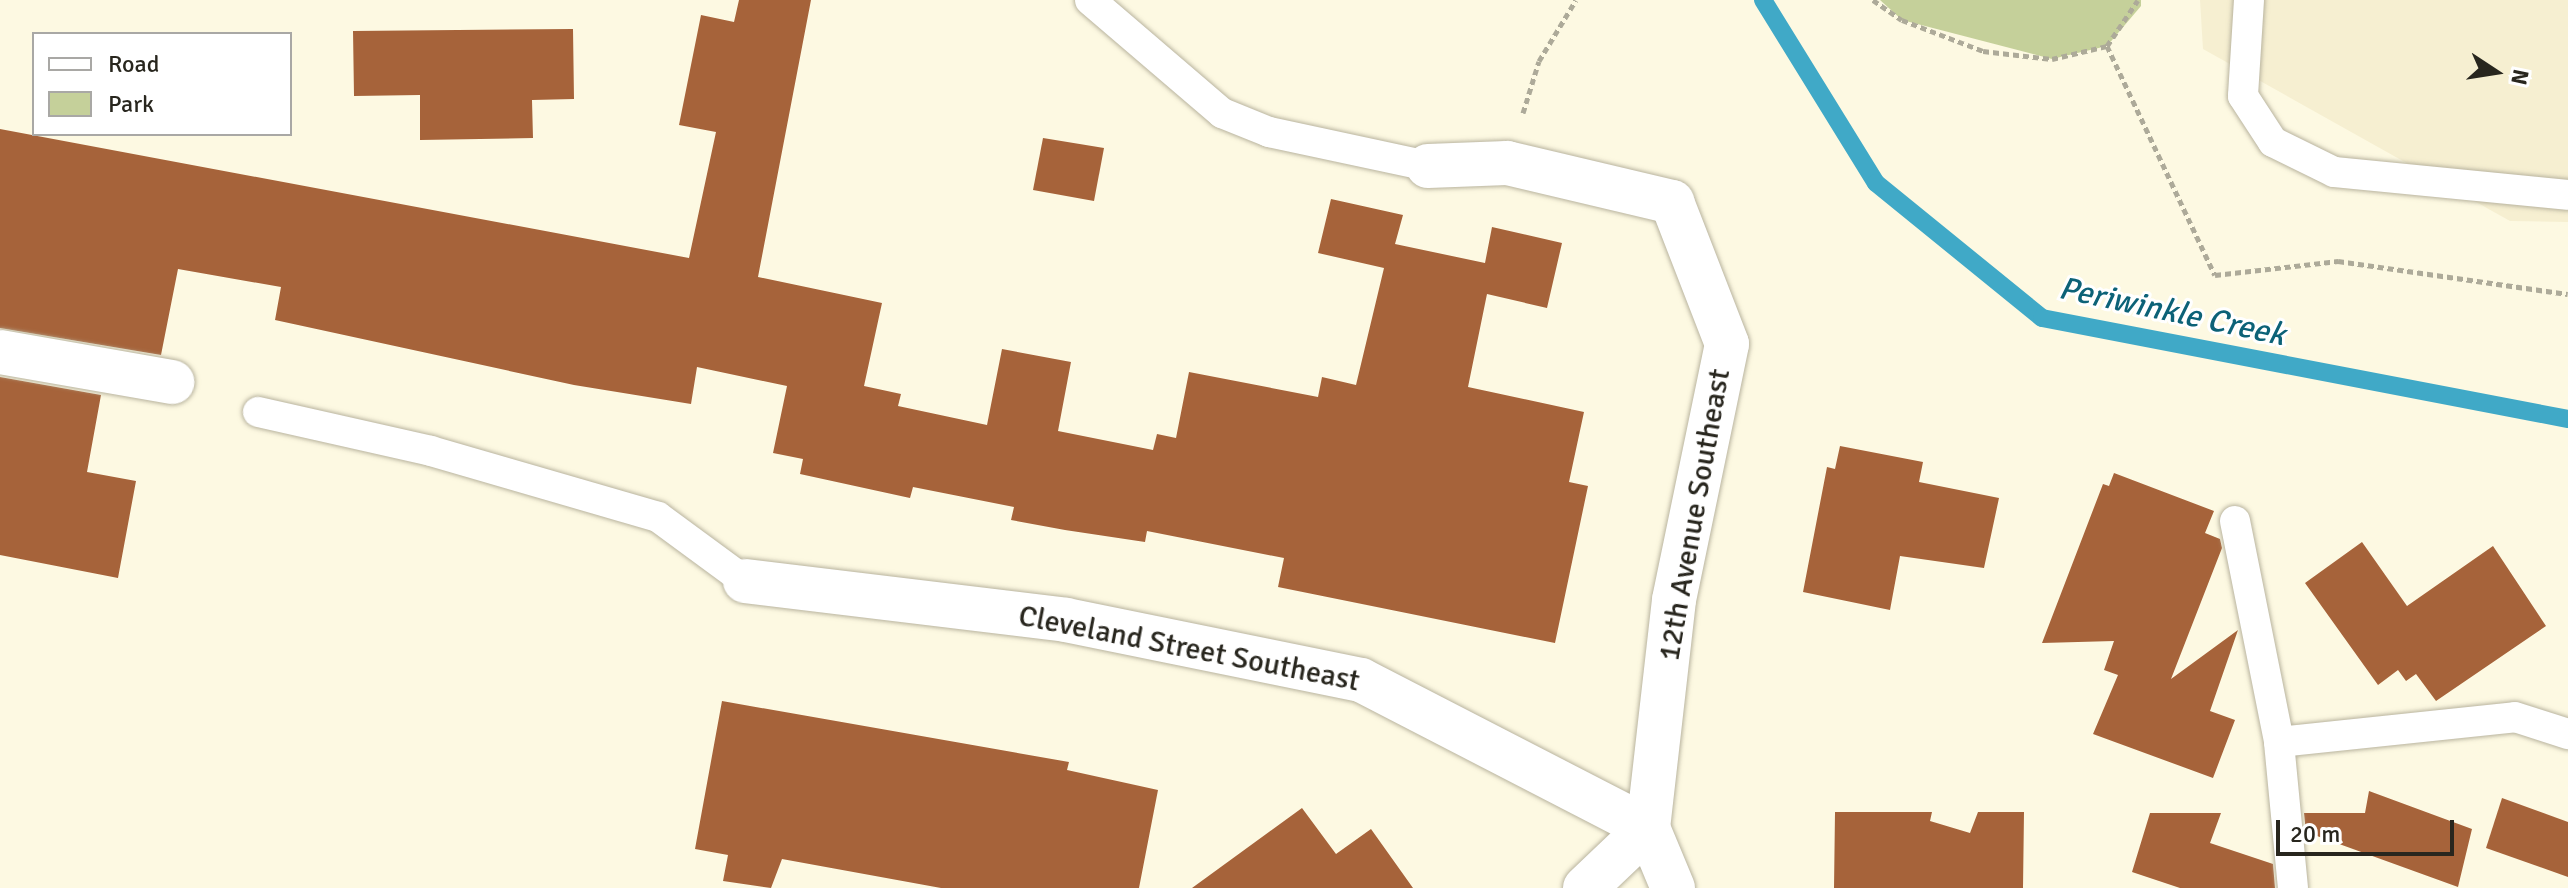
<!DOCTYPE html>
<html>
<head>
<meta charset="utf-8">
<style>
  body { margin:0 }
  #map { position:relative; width:2568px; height:888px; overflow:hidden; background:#fdf9e2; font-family:Signika,sans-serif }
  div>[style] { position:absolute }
  .built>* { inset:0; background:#f6efd1 }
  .green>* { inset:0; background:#c5d09a }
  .stream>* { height:18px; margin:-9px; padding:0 9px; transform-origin:9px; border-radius:9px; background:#40a9c7 }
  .building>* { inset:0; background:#a6633a }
  .path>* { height:5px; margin-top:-2.5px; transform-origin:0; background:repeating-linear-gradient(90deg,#adaa99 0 6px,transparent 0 10px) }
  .roads { filter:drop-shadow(0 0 2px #b9b49f) drop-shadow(0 0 2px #b9b49f) }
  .service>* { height:30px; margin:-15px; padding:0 15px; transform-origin:15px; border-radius:15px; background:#fff }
  .minor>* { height:44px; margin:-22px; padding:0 22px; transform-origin:22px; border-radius:22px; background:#fff }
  span { translate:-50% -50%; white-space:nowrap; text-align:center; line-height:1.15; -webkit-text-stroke:6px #fff; paint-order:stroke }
  .street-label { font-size:30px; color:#28261e }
  .water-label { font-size:32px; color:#0c6277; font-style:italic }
  .legend { position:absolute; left:32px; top:32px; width:260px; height:104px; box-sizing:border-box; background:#fff; border:2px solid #a9a8a5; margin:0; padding:10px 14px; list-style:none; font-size:24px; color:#28261e }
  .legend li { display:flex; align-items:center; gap:16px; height:40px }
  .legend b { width:40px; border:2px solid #a9a8a5 }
  .north { position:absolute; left:2456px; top:32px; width:80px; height:80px; -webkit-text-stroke:6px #fff; paint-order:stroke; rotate:102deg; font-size:22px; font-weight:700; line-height:32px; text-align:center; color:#28261e }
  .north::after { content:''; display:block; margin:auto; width:28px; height:36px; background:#28261e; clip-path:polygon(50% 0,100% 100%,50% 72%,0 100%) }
  .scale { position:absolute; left:2276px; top:820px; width:178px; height:36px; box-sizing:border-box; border:4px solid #28261e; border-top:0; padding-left:10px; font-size:24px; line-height:28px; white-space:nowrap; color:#28261e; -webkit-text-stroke:6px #fff; paint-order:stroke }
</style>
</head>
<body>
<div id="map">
  <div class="built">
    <i style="clip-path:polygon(2200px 0,2568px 0,2568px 222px,2510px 221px,2203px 49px)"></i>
  </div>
  <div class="green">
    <i style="clip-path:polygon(1880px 0,2141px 0,2141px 6px,2107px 46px,2052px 59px,1902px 20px)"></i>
  </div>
  <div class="stream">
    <i style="left:1763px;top:0;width:215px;rotate:58.3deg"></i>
    <i style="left:1876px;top:183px;width:214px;rotate:39.1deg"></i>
    <i style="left:2042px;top:318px;width:536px;rotate:10.87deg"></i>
  </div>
  <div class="building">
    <i style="clip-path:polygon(739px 0,811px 0,758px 277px,882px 303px,864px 386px,901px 394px,898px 406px,987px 425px,1002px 349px,1071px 362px,1058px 431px,1153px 450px,1157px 434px,1176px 438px,1189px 372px,1318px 397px,1322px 377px,1356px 385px,1384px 268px,1318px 253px,1331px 199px,1403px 215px,1395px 244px,1485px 263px,1492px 227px,1562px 243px,1547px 308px,1487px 294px,1468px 387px,1584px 412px,1569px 482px,1588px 486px,1555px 643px,1278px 587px,1284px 558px,1147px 531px,1145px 542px,1065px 530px,1011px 520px,1014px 507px,913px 487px,910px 498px,800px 474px,803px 459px,773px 453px,787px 386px,697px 367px,691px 404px,574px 385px,275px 320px,281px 287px,178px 269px,161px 355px,0 328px,0 129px,689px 258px,716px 132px,679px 125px,701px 15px,734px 22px)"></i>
    <i style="clip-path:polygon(573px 29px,574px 99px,532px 100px,533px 138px,420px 140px,420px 95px,354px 96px,353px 31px)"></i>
    <i style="clip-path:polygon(1043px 138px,1104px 148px,1094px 201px,1033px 190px)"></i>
    <i style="clip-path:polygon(0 377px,101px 395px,87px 472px,136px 481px,118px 578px,0 555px)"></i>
    <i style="clip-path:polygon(1840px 446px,1923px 462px,1919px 482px,1999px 498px,1984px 568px,1900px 556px,1890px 610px,1803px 592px,1827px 467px,1835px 469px)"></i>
    <i style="clip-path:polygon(2114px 473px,2214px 511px,2205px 533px,2220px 539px,2222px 548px,2171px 679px,2238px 630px,2210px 711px,2235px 720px,2213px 778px,2093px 734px,2118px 675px,2104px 670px,2114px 641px,2042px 643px,2103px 484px,2109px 486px)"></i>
    <i style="clip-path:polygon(2362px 542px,2407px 606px,2493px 546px,2546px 626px,2436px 701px,2416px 674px,2406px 681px,2398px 670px,2378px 685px,2305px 583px)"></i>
    <i style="clip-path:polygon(722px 701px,1069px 762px,1067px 770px,1158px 790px,1139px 888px,941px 888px,782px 859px,771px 888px,723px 881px,728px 855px,695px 849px)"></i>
    <i style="clip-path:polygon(2369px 791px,2472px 829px,2458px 887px,2306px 832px,2304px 813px,2365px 813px)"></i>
    <i style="clip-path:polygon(2502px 798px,2568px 822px,2568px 877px,2486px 848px)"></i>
    <i style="clip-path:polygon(1302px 808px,1336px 854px,1371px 829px,1413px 888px,1192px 888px)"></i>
    <i style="clip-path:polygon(1835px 812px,1932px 812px,1930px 821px,1970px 833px,1978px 812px,2024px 812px,2023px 888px,1834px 888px)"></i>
    <i style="clip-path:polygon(2150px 813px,2221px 813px,2210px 843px,2273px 864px,2275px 888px,2180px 888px,2132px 872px)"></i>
  </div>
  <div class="path">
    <i style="left:1873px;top:0;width:35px;rotate:35deg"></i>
    <i style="left:1902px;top:20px;width:87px;rotate:20.9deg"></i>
    <i style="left:1983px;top:51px;width:69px;rotate:6.6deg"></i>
    <i style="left:2052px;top:59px;width:57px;rotate:-13.3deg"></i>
    <i style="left:2107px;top:46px;width:55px;rotate:-56deg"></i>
    <i style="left:2107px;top:46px;width:253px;rotate:64.8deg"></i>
    <i style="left:2215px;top:275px;width:124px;rotate:-6.5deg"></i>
    <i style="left:2338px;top:261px;width:232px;rotate:8.2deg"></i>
    <i style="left:1523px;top:113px;width:54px;rotate:-72.9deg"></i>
    <i style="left:1539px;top:61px;width:71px;rotate:-58.8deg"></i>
  </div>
  <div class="roads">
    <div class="service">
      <i style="left:1090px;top:0;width:174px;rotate:40.6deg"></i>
      <i style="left:1222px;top:113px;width:51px;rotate:22deg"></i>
      <i style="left:1269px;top:132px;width:163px;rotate:12.1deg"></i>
      <i style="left:2249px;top:0;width:96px;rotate:93.6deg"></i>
      <i style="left:2243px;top:96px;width:55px;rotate:56.9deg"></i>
      <i style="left:2273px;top:142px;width:68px;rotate:26.2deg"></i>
      <i style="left:2334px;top:172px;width:235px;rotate:5.6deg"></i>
      <i style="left:258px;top:412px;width:177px;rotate:12.7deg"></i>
      <i style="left:431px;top:451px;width:236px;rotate:16.2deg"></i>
      <i style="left:658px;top:517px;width:108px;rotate:36.3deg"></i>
      <i style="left:2235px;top:521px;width:225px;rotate:78.7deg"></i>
      <i style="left:2293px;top:888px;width:147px;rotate:-95.5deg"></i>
      <i style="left:2279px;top:742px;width:237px;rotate:-6deg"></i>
      <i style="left:2515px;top:717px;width:56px;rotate:17.8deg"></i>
    </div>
    <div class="minor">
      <i style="left:1428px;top:166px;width:79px;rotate:-2.2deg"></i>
      <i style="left:1507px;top:163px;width:170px;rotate:13.3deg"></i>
      <i style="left:1672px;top:202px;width:152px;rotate:68.8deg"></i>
      <i style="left:1727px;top:344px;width:261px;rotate:101.7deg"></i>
      <i style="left:1674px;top:600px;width:229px;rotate:96.5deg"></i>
      <i style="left:1648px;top:828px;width:65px;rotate:67.4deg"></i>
      <i style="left:0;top:352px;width:175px;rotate:9.9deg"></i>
      <i style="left:745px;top:581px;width:323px;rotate:6.9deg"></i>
      <i style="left:1066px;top:620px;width:301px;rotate:11.5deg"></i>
      <i style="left:1361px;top:680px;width:323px;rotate:27.3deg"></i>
      <i style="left:1648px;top:828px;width:87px;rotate:136.4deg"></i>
    </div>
  </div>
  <div class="street-label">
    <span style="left:1695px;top:515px;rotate:-80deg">12th Avenue Southeast</span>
    <span style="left:1189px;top:649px;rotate:11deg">Cleveland Street Southeast</span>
  </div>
  <div class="water-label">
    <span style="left:2172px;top:312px;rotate:12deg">Periwinkle Creek</span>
  </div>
  <ul class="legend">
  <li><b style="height:10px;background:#fff"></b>Road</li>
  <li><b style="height:22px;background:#c5d09a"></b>Park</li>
  </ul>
  <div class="north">N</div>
  <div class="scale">20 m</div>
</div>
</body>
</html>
